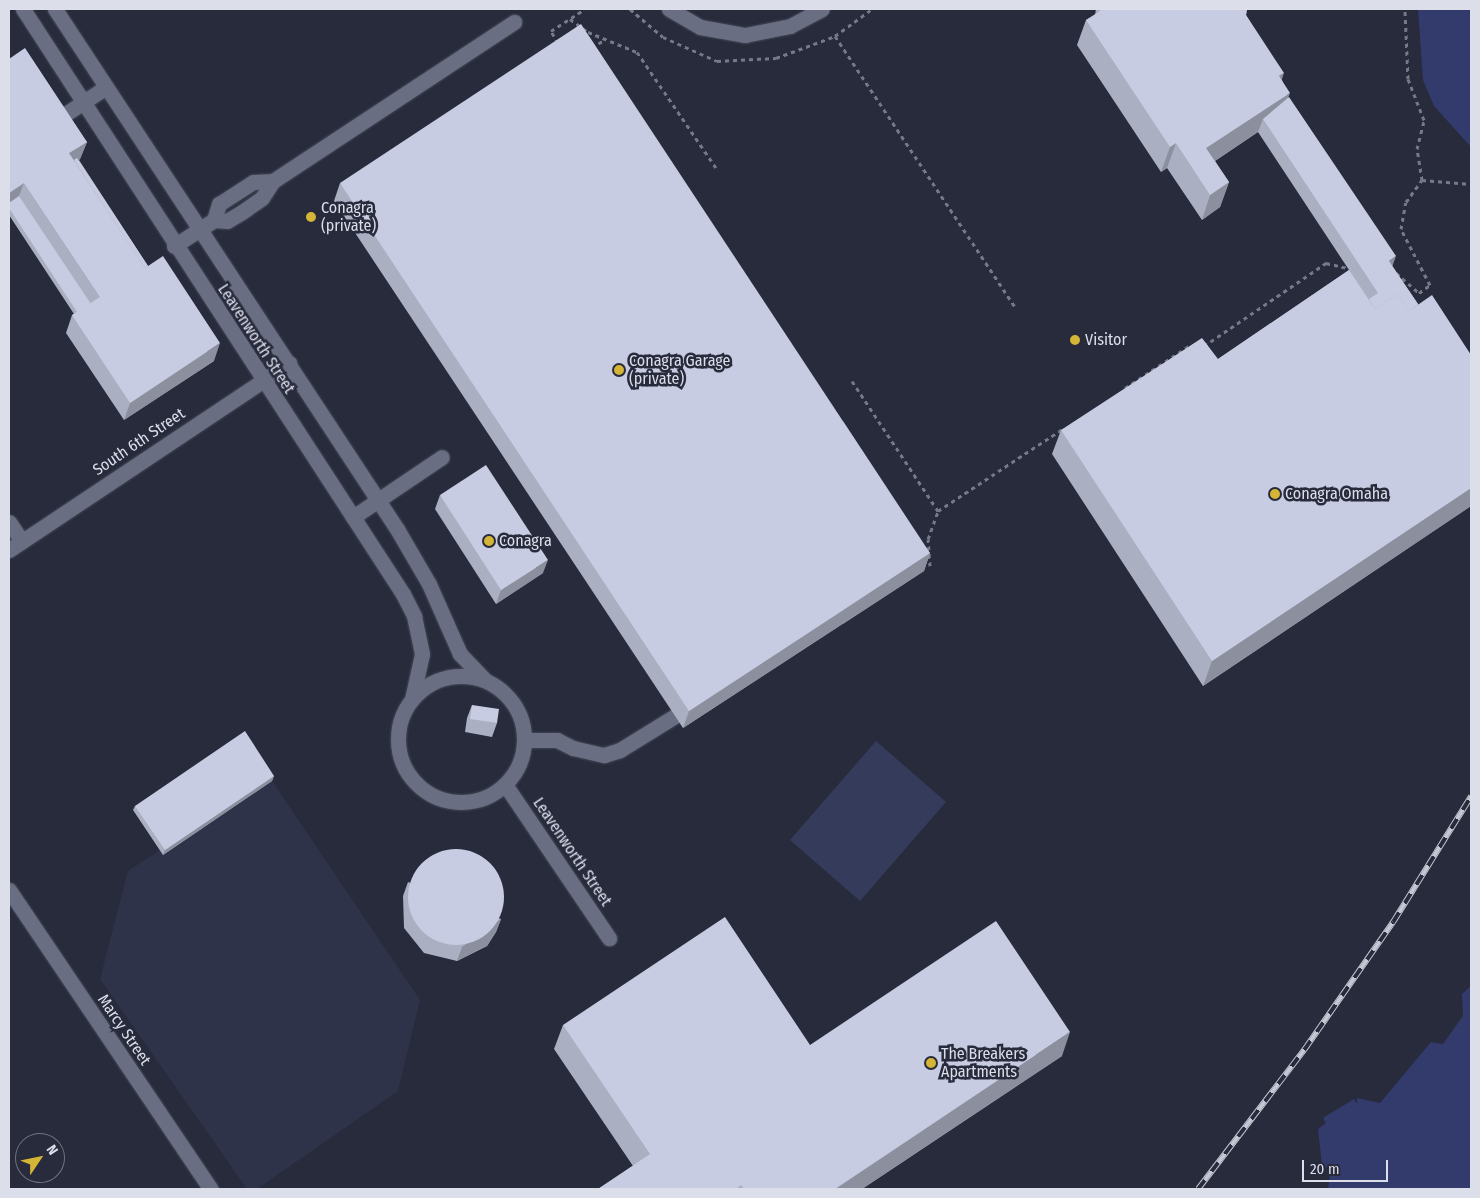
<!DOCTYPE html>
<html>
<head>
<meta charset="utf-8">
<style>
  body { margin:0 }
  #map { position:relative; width:1480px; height:1198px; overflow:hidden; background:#272b3c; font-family:"Fira Sans Condensed",sans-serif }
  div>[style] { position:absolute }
  .built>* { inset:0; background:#2f334a }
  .green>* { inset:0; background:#353b5b }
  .water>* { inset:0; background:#333b6c }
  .path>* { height:3px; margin-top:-1.5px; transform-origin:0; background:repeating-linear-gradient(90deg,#767988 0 4px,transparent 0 8px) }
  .roads { filter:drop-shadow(0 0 1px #454856) drop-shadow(0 0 1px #454856) }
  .minor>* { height:15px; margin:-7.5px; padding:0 7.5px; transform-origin:7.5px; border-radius:7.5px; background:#696e82 }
  .minor>.ring { margin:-7.5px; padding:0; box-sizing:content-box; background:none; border:15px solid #696e82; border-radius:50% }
  .rail>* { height:5.5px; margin-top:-2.75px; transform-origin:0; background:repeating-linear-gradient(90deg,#272b3c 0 11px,#c5c8d4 0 22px); box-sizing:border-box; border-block:1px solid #c5c8d4 }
  .wall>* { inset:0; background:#abafc2 }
  .shaded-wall>* { inset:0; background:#8b8f9e }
  .building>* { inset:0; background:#c7cce2 }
  .round { border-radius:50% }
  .dots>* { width:14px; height:14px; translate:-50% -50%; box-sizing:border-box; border:2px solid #272b3c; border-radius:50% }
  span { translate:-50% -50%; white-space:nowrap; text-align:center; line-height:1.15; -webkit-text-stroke:5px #272b3c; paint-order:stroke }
  .poi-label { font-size:16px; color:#dcdeea }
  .left { translate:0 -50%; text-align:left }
  .street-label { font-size:16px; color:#dcdeea }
  .frame { position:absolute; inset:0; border:10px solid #dcdeea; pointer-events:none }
  .north { position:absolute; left:15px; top:1133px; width:50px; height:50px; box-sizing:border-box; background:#272b3c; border:1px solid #6f7382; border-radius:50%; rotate:56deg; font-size:14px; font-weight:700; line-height:20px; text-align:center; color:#dcdeea }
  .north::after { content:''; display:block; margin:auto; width:18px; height:22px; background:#d4b535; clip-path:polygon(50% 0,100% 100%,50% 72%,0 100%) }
  .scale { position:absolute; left:1302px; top:1160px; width:86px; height:22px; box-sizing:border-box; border:2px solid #dcdeea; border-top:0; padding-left:6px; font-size:15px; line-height:18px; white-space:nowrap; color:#dcdeea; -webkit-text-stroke:4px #272b3c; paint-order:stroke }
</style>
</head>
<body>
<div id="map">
  <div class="built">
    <i style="clip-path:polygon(272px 781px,420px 1000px,398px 1091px,257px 1189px,247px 1189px,100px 979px,128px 871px,160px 850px,164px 854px)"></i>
  </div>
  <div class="green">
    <i style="clip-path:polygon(876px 741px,946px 802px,860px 901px,790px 840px)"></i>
  </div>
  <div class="water">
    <i style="clip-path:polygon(1418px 9px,1471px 9px,1471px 147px,1434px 106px,1423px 80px)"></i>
    <i style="clip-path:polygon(1471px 986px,1471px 1189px,1328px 1189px,1331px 1170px,1322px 1165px,1318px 1129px,1326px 1123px,1323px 1118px,1354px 1099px,1357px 1104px,1357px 1098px,1380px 1103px,1431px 1042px,1443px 1044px,1463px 1016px,1462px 994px)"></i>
  </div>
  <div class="path">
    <i style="left:630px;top:9px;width:43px;rotate:40.3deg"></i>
    <i style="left:663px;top:37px;width:59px;rotate:24deg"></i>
    <i style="left:717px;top:61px;width:59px;rotate:-2.9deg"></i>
    <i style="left:776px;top:58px;width:63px;rotate:-20.4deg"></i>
    <i style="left:835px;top:36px;width:327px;rotate:56.4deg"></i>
    <i style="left:570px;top:19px;width:22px;rotate:36deg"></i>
    <i style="left:588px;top:32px;width:53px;rotate:22.2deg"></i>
    <i style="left:637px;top:52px;width:140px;rotate:55.7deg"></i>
    <i style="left:835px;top:36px;width:46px;rotate:-36.1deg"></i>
    <i style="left:558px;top:43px;width:14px;rotate:-120deg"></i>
    <i style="left:551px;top:31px;width:40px;rotate:-32.9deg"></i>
    <i style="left:592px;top:48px;width:14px;rotate:-34deg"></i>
    <i style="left:1422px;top:180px;width:49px;rotate:4.7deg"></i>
    <i style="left:1396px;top:273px;width:30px;rotate:41deg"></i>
    <i style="left:1419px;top:293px;width:14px;rotate:-36deg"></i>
    <i style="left:1430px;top:285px;width:63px;rotate:-117.4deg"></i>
    <i style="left:1401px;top:229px;width:27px;rotate:-80deg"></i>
    <i style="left:1406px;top:202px;width:27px;rotate:-54deg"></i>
    <i style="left:1422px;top:180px;width:31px;rotate:-99deg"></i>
    <i style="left:1417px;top:149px;width:30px;rotate:-76deg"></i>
    <i style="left:1424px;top:120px;width:44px;rotate:-111.3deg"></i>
    <i style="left:1408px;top:79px;width:70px;rotate:-92.5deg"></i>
    <i style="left:1204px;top:346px;width:148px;rotate:-34.2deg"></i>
    <i style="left:1326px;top:263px;width:23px;rotate:13deg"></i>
    <i style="left:852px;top:381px;width:156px;rotate:56.5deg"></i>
    <i style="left:1125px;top:388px;width:80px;rotate:-33.3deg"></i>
    <i style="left:1192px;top:344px;width:4px;rotate:56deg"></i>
    <i style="left:930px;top:566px;width:27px;rotate:-94deg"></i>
    <i style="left:928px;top:539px;width:30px;rotate:-70deg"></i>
    <i style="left:938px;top:511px;width:151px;rotate:-33.4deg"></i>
  </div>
  <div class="roads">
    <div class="minor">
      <i style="left:23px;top:9px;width:698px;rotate:56.99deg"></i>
      <i style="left:403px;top:594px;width:25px;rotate:63deg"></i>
      <i style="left:414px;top:616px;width:39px;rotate:78deg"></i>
      <i style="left:422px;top:654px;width:46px;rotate:102.5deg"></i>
      <i style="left:55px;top:9px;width:622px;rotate:56.67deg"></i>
      <i style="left:397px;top:529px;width:64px;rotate:59.8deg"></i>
      <i style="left:429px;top:584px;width:77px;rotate:66.1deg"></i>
      <i style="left:460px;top:654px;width:37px;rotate:46deg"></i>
      <i style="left:669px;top:9px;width:36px;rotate:30deg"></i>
      <i style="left:700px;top:27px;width:46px;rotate:10.1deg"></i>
      <i style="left:745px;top:35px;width:46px;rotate:-11.3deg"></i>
      <i style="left:790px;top:26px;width:36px;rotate:-28deg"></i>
      <i style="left:55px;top:121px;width:61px;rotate:-33.7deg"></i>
      <i style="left:214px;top:220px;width:17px;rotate:-73deg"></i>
      <i style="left:219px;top:204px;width:40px;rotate:-32.9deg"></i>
      <i style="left:253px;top:182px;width:20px;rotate:-3deg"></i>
      <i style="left:174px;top:246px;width:48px;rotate:-33deg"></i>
      <i style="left:214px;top:220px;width:13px;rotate:4deg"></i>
      <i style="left:227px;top:221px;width:17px;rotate:-31deg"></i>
      <i style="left:242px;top:212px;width:24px;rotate:-35deg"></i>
      <i style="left:262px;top:198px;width:20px;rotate:-57deg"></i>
      <i style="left:273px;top:181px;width:289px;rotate:-33.4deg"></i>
      <i style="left:353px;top:517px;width:107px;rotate:-34deg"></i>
      <i style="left:9px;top:522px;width:23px;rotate:56deg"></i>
      <i style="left:9px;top:550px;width:337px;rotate:-33.7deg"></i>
      <i class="ring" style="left:398px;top:676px;width:111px;height:111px"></i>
      <i style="left:525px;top:740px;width:32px"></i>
      <i style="left:557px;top:740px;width:18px;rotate:27deg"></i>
      <i style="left:573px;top:748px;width:32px;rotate:13deg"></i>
      <i style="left:604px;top:755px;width:17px;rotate:-17deg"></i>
      <i style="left:620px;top:750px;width:65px;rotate:-31.7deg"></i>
      <i style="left:506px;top:786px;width:184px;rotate:55.9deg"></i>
      <i style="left:9px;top:890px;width:361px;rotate:56deg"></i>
    </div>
  </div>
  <div class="rail">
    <i style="left:1198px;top:1189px;width:175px;rotate:-52.7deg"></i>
    <i style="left:1304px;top:1050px;width:156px;rotate:-55.2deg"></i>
    <i style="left:1393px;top:922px;width:148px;rotate:-58.2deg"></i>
  </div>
  <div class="wall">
    <i style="clip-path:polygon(1096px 9px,1247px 9px,1246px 15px,1282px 80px,1288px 98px,1392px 266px,1418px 304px,1471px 355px,1471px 506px,1203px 686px,1052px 454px,1061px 430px,1218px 359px,1349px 270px,1258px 132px,1215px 161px,1229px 182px,1220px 207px,1202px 220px,1167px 168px,1161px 172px,1077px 45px,1086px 20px,1095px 15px)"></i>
    <i style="clip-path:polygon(9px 59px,87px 142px,80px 159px,79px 160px,148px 266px,214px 361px,124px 420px,66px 333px,72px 315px,74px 314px,9px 215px)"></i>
    <i style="clip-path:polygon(340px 183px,930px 553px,924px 571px,683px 728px,334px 201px)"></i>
    <i style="clip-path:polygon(440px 495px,543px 573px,496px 604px,435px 509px)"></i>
    <i style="clip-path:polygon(472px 705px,497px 723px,492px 737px,465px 732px,467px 718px)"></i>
    <i style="clip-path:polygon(274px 776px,272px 781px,163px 855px,133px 810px,135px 806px)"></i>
    <i style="clip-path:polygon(408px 882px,501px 919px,496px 932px,487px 946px,457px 961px,424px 953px,404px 928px,403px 896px)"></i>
    <i style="clip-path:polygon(563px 1025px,810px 1045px,1062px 1056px,862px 1189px,598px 1189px,633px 1166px,554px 1049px)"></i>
  </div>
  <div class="shaded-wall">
    <i style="clip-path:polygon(1284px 73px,1276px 97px,1279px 76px)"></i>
    <i style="clip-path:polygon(1290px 93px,1281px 117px,1263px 119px,1258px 132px,1197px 173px,1206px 148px)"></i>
    <i style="clip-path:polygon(87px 142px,80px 159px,66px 168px,69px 153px)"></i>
    <i style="clip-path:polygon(1176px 143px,1167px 168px,1161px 172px,1170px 147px)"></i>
    <i style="clip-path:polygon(1229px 182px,1220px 207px,1202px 220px,1210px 195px)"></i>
    <i style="clip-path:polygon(24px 183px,17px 201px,9px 207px,9px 193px)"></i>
    <i style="clip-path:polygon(1396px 256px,1391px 270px,1389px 261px)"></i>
    <i style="clip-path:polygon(220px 343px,214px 361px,124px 420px,130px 403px)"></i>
    <i style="clip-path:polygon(1471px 488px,1471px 506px,1203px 686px,1212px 661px)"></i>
    <i style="clip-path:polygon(930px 553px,924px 571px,683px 728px,689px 711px)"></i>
    <i style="clip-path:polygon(548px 560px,543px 573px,496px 604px,501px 590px)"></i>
    <i style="clip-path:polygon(274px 776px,272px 781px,163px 855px,165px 850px)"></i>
    <i style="clip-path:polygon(501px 919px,496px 932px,487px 946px,457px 961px,462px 947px)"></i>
    <i style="clip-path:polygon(1070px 1032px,1062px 1056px,862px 1189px,835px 1189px)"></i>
  </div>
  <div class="building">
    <i style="clip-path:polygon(1101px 9px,1247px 9px,1246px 15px,1284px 73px,1279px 76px,1290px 93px,1206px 148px,1229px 182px,1210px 195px,1176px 143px,1170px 147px,1086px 20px,1100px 11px)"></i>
    <i style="clip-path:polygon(581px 24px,930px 553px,689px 711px,340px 183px)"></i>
    <i style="clip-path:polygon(25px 48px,87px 142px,69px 153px,145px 268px,163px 256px,220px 343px,130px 403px,72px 315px,100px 297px,24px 183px,9px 193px,9px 59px)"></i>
    <i style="clip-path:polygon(1289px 97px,1396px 256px,1389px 261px,1418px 304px,1409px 311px,1398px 294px,1375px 309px,1369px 299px,1378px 293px,1263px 119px)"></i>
    <i style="clip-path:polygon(77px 158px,148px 266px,145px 268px,74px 160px)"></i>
    <i style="clip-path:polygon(19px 196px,91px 304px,77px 312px,9px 208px,9px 203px)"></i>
    <i style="clip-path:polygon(1349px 270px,1375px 309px,1398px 294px,1409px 311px,1432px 295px,1471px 355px,1471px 488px,1212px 661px,1061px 430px,1202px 338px,1218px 359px)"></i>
    <i style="clip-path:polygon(486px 465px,548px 560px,501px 590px,440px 495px)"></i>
    <i style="clip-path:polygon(472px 705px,499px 709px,497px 723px,470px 719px)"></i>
    <i style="clip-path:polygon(245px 731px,274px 776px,165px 850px,135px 806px)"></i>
    <i class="round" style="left:408px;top:849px;width:96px;height:96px"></i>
    <i style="clip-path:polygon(725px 917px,810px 1045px,996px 921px,1070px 1032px,835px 1189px,744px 1189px,741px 1185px,736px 1189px,598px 1189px,650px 1154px,563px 1025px)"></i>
  </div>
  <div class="dots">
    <i style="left:311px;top:217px;background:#d4b535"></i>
    <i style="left:1075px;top:340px;background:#d4b535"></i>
    <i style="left:619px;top:370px;background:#d4b535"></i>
    <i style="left:1275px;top:494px;background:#d4b535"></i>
    <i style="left:489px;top:541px;background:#d4b535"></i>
    <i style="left:931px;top:1063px;background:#d4b535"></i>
  </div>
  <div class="poi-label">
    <span class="left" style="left:321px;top:217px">Conagra<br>(private)</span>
    <span class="left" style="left:1085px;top:340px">Visitor</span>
    <span class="left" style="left:629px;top:370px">Conagra Garage<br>(private)</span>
    <span class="left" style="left:1285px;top:494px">Conagra Omaha</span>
    <span class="left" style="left:499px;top:541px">Conagra</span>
    <span class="left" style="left:941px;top:1063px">The Breakers<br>Apartments</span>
  </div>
  <div class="street-label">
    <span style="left:256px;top:339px;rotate:57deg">Leavenworth Street</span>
    <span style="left:139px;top:442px;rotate:-34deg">South 6th Street</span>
    <span style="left:572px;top:852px;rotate:56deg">Leavenworth Street</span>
    <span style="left:124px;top:1030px;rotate:56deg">Marcy Street</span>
  </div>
  <div class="frame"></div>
  <div class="north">N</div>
  <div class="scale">20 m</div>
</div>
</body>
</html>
